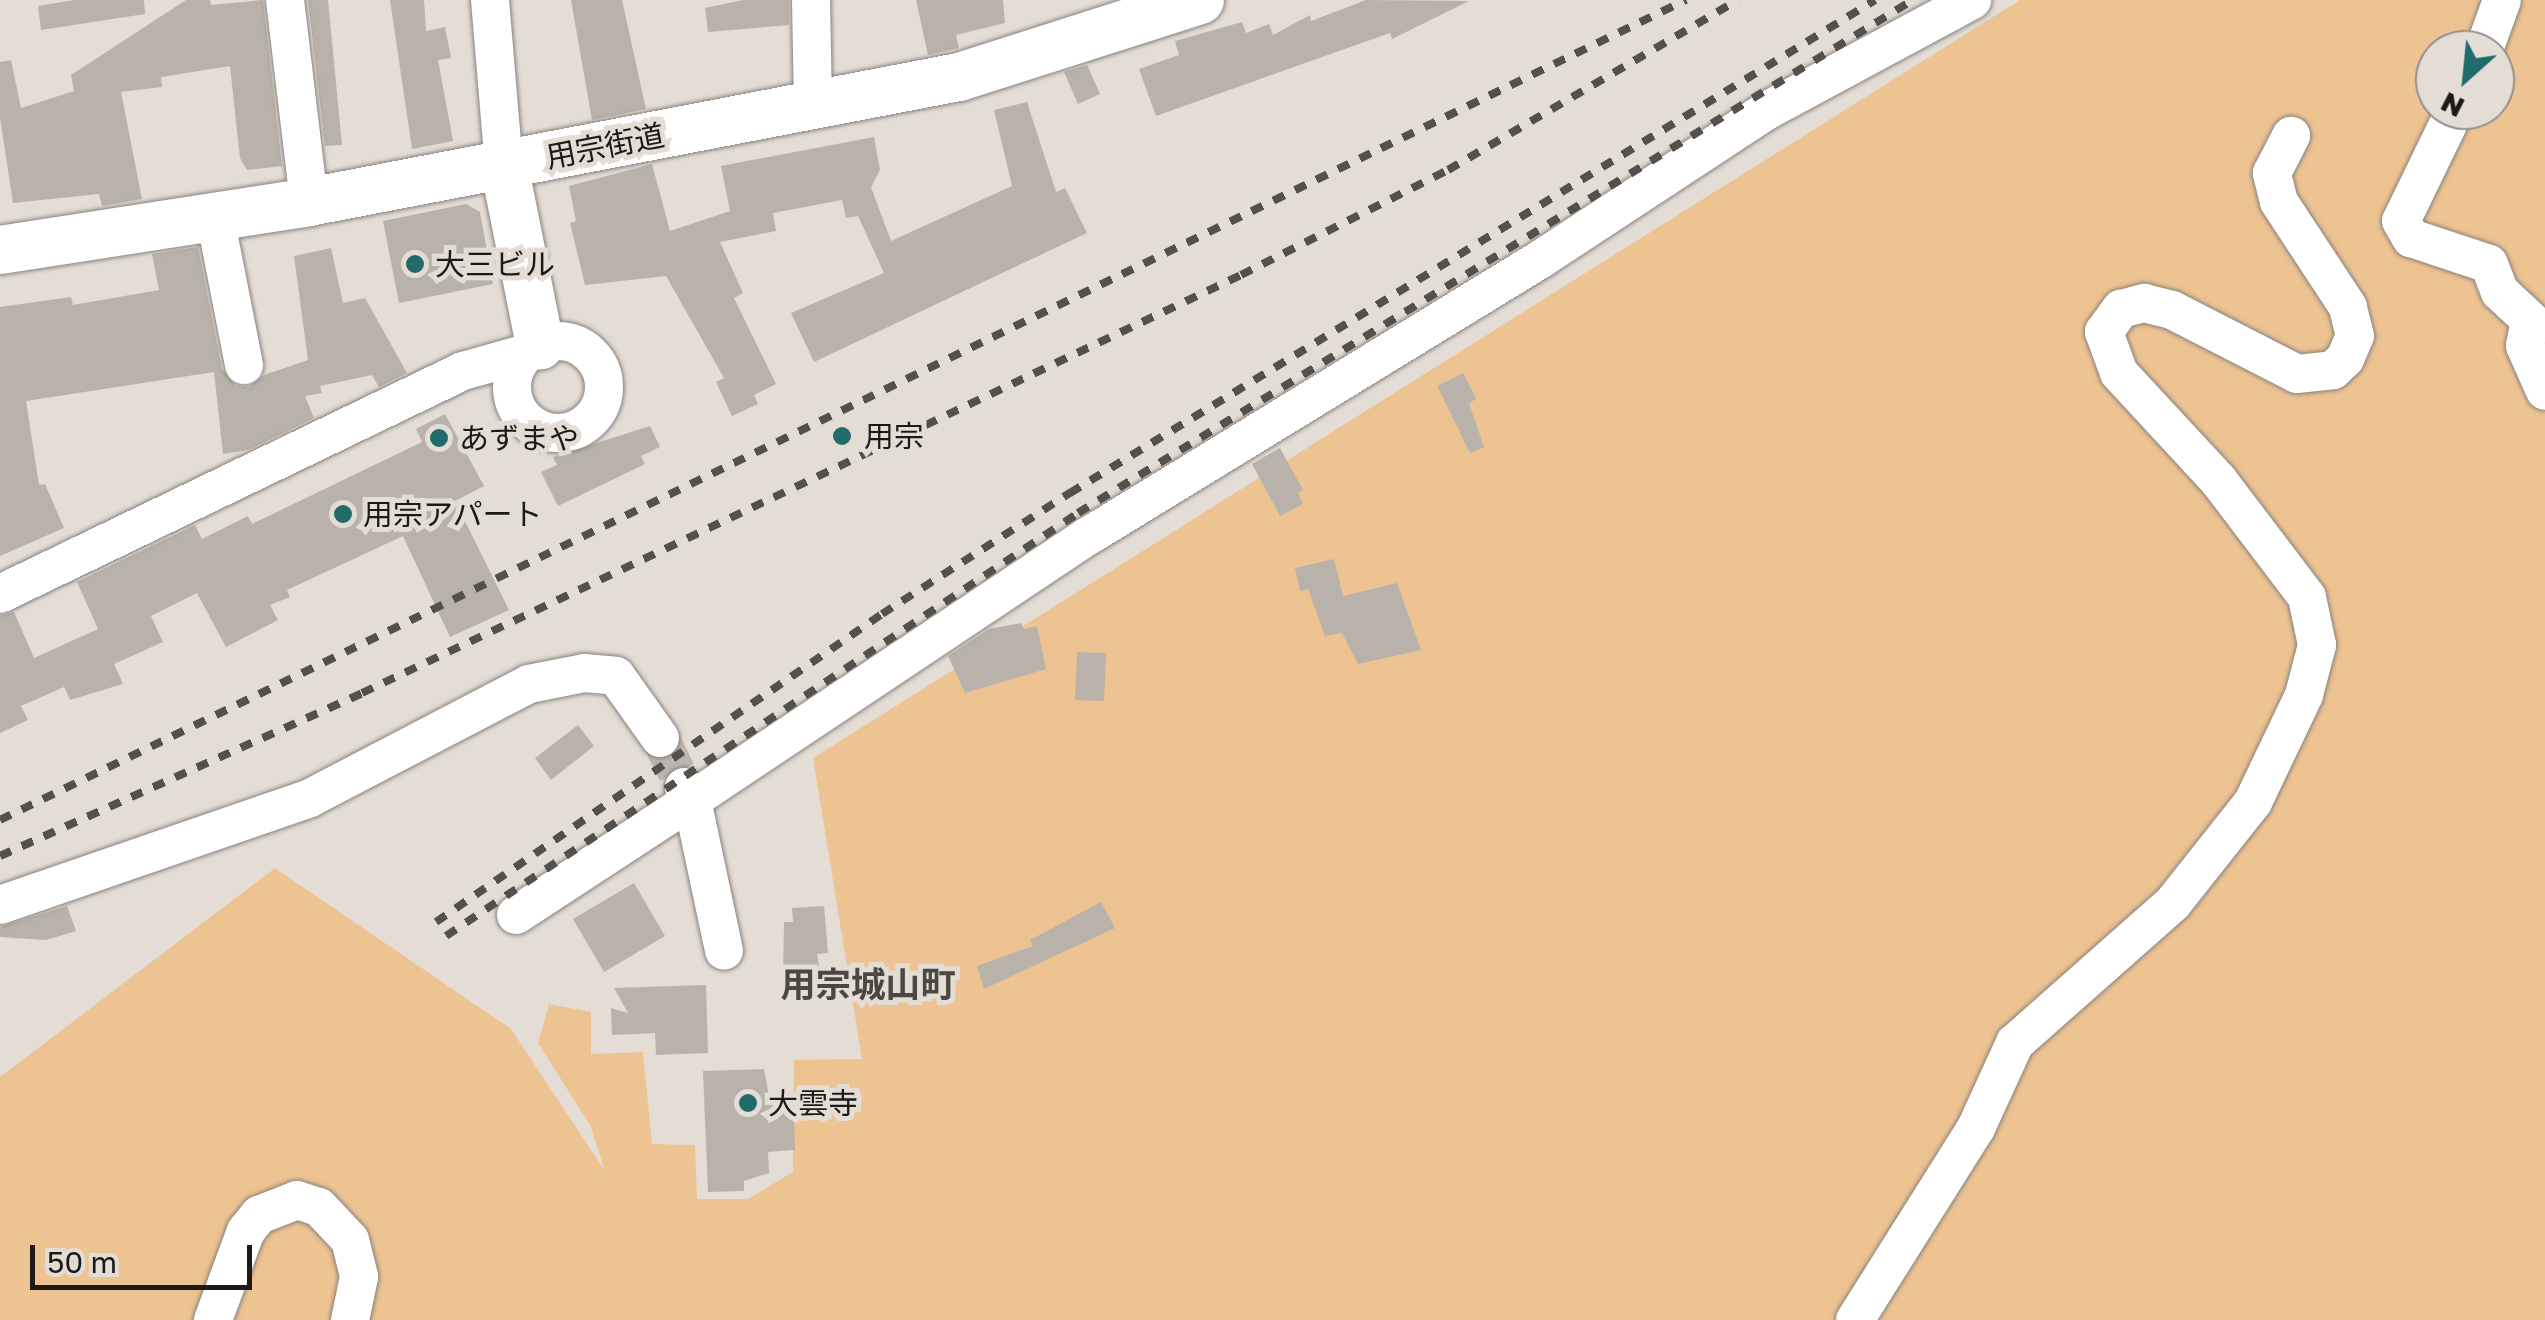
<!DOCTYPE html>
<html>
<head>
<meta charset="utf-8">
<style>
  body { margin:0 }
  #map { position:relative; width:2545px; height:1320px; overflow:hidden; background:#e4ddd6; font-family:"Golos Text","Noto Sans JP",sans-serif }
  div>[style] { position:absolute }
  .green>* { inset:0; background:#eec392 }
  .building>* { inset:0; background:#b8b2ab }
  .minor-tunnel>* { height:38px; margin-top:-19px; transform-origin:0; background:repeating-linear-gradient(90deg,#bcb6b0 0 38px,transparent 0 57px) }
  .roads { filter:drop-shadow(0 0 2px #88827c) drop-shadow(0 0 2px #88827c) }
  .minor>* { height:38px; margin:-19px; padding:0 19px; transform-origin:19px; border-radius:19px; background:#fff }
  .minor>.ring { margin:-19px; padding:0; box-sizing:content-box; background:none; border:38px solid #fff; border-radius:50% }
  .major>* { height:48px; margin:-24px; padding:0 24px; transform-origin:24px; border-radius:24px; background:#fff }
  .rail>* { height:8px; margin-top:-4px; transform-origin:0; background:repeating-linear-gradient(90deg,#54504c 0 12px,transparent 0 24px) }
  .dots>* { width:28px; height:28px; translate:-50% -50%; box-sizing:border-box; border:5px solid #e4ddd6; border-radius:50% }
  span { translate:-50% -50%; white-space:nowrap; text-align:center; line-height:1.15; -webkit-text-stroke:10px #e4ddd6; paint-order:stroke }
  .street-label { font-size:30px; color:#1c1917 }
  .poi-label { font-size:30px; color:#1c1917 }
  .left { translate:0 -50%; text-align:left }
  .quarter-label { font-size:35px; color:#4d4742; font-weight:700 }
  .north { position:absolute; left:2415px; top:30px; width:100px; height:100px; box-sizing:border-box; background:#e4ddd6; border:2px solid #948f8a; border-radius:50%; rotate:207deg; font-size:28px; font-weight:700; line-height:40px; text-align:center; color:#1c1917 }
  .north::after { content:''; display:block; margin:auto; width:35px; height:45px; background:#216c6b; clip-path:polygon(50% 0,100% 100%,50% 72%,0 100%) }
  .scale { position:absolute; left:30px; top:1245px; width:222px; height:45px; box-sizing:border-box; border:5px solid #1c1917; border-top:0; padding-left:12px; font-size:30px; line-height:35px; white-space:nowrap; color:#1c1917; -webkit-text-stroke:8px #e4ddd6; paint-order:stroke }
</style>
</head>
<body>
<div id="map">
  <div class="green">
    <i style="clip-path:polygon(evenodd,2020px 0,2545px 0,2545px 1320px,0 1320px,0 1077px,275px 868px,511px 1029px,605px 1171px,590px 1125px,538px 1043px,549px 1004px,591px 1012px,591px 1054px,643px 1052px,652px 1144px,695px 1145px,697px 1199px,748px 1199px,793px 1172px,794px 1060px,862px 1059px,813px 758px,2020px 0,2435px 50px,2495px 50px,2495px 110px,2435px 110px,2435px 50px)"></i>
  </div>
  <div class="building">
    <i style="clip-path:polygon(75px 0,144px 0,145px 14px,41px 30px,38px 6px)"></i>
    <i style="clip-path:polygon(186px 0,210px 0,211px 5px,263px 0,282px 166px,247px 170px,240px 158px,230px 66px,161px 77px,162px 87px,121px 92px,142px 199px,102px 206px,99px 194px,13px 203px,0 118px,0 62px,11px 60px,21px 108px,74px 91px,71px 75px)"></i>
    <i style="clip-path:polygon(308px 0,328px 0,342px 145px,325px 146px)"></i>
    <i style="clip-path:polygon(390px 0,424px 0,426px 31px,445px 27px,451px 58px,438px 60px,453px 141px,412px 149px)"></i>
    <i style="clip-path:polygon(571px 0,622px 0,646px 109px,592px 120px)"></i>
    <i style="clip-path:polygon(743px 0,789px 0,789px 25px,708px 32px,705px 8px)"></i>
    <i style="clip-path:polygon(916px 0,1003px 0,1005px 23px,956px 35px,959px 48px,928px 55px)"></i>
    <i style="clip-path:polygon(1366px 0,1469px 1px,1392px 39px,1390px 33px,1156px 116px,1139px 69px,1179px 55px,1175px 41px,1242px 22px,1246px 33px,1269px 24px,1273px 35px,1310px 15px,1311px 21px)"></i>
    <i style="clip-path:polygon(1087px 65px,1100px 94px,1078px 104px,1064px 72px)"></i>
    <i style="clip-path:polygon(1027px 102px,1056px 192px,1065px 188px,1087px 233px,814px 362px,791px 313px,884px 273px,858px 216px,846px 218px,842px 200px,773px 213px,776px 231px,720px 242px,743px 293px,734px 298px,776px 384px,754px 395px,758px 404px,732px 416px,716px 382px,724px 378px,666px 276px,585px 285px,570px 223px,576px 221px,569px 186px,652px 164px,670px 231px,730px 211px,721px 166px,874px 137px,880px 170px,871px 187px,891px 241px,1012px 186px,994px 110px)"></i>
    <i style="clip-path:polygon(466px 204px,480px 212px,493px 284px,399px 303px,383px 221px)"></i>
    <i style="clip-path:polygon(198px 247px,222px 369px,236px 386px,249px 387px,264px 375px,308px 360px,294px 256px,331px 248px,343px 303px,365px 298px,407px 373px,379px 387px,372px 375px,320px 386px,322px 393px,305px 396px,314px 418px,248px 450px,223px 454px,214px 372px,26px 401px,39px 485px,45px 484px,64px 528px,0 556px,0 307px,71px 297px,73px 305px,159px 290px,152px 254px)"></i>
    <i style="clip-path:polygon(1463px 373px,1476px 399px,1469px 403px,1484px 447px,1470px 453px,1437px 386px)"></i>
    <i style="clip-path:polygon(445px 414px,484px 486px,455px 501px,509px 610px,450px 637px,403px 536px,287px 590px,290px 597px,270px 605px,278px 620px,226px 647px,197px 593px,151px 616px,163px 642px,114px 664px,123px 684px,70px 700px,64px 687px,21px 706px,28px 720px,0 733px,0 616px,14px 612px,34px 658px,98px 629px,77px 582px,195px 525px,202px 539px,248px 516px,252px 524px,422px 442px,416px 429px)"></i>
    <i style="clip-path:polygon(650px 426px,660px 447px,641px 456px,645px 464px,558px 506px,541px 472px,557px 465px,553px 457px)"></i>
    <i style="clip-path:polygon(1280px 448px,1303px 490px,1298px 493px,1303px 504px,1280px 516px,1252px 464px)"></i>
    <i style="clip-path:polygon(1334px 559px,1343px 596px,1397px 583px,1421px 650px,1358px 664px,1342px 633px,1325px 636px,1308px 589px,1300px 591px,1295px 568px)"></i>
    <i style="clip-path:polygon(1021px 623px,1024px 629px,1037px 626px,1046px 669px,965px 693px,948px 656px,989px 629px)"></i>
    <i style="clip-path:polygon(1077px 652px,1106px 653px,1104px 701px,1075px 700px)"></i>
    <i style="clip-path:polygon(578px 725px,594px 746px,551px 780px,535px 758px)"></i>
    <i style="clip-path:polygon(634px 883px,665px 936px,604px 972px,573px 919px)"></i>
    <i style="clip-path:polygon(1101px 902px,1115px 928px,984px 989px,977px 966px,1033px 946px,1030px 940px)"></i>
    <i style="clip-path:polygon(67px 906px,76px 931px,46px 940px,0 937px,0 927px)"></i>
    <i style="clip-path:polygon(824px 906px,828px 953px,817px 954px,820px 971px,783px 977px,784px 922px,793px 922px,792px 908px)"></i>
    <i style="clip-path:polygon(706px 985px,708px 1053px,656px 1055px,655px 1033px,612px 1035px,611px 1008px,628px 1013px,614px 988px)"></i>
    <i style="clip-path:polygon(764px 1069px,769px 1096px,793px 1093px,795px 1150px,768px 1152px,769px 1173px,744px 1181px,744px 1191px,708px 1192px,703px 1071px)"></i>
  </div>
  <div class="minor-tunnel">
    <i style="left:660px;top:738px;width:55px;rotate:63.9deg"></i>
  </div>
  <div class="roads">
    <div class="minor">
      <i style="left:285px;top:0;width:203px;rotate:83.2deg"></i>
      <i style="left:490px;top:0;width:166px;rotate:85.2deg"></i>
      <i style="left:811px;top:0;width:105px;rotate:88.9deg"></i>
      <i style="left:2484px;top:50px;width:53px;rotate:-70.2deg"></i>
      <i style="left:2455px;top:110px;width:123px;rotate:115.9deg"></i>
      <i style="left:2401px;top:221px;width:20px;rotate:60deg"></i>
      <i style="left:2411px;top:238px;width:82px;rotate:18.4deg"></i>
      <i style="left:2489px;top:264px;width:30px;rotate:69deg"></i>
      <i style="left:2500px;top:292px;width:41px;rotate:43deg"></i>
      <i style="left:2530px;top:320px;width:26px;rotate:101deg"></i>
      <i style="left:2525px;top:346px;width:49px;rotate:66deg"></i>
      <i style="left:215px;top:217px;width:151px;rotate:78.9deg"></i>
      <i class="ring" style="left:512px;top:341px;width:54px;height:54px"></i>
      <i style="left:0;top:594px;width:514px;rotate:-25.72deg"></i>
      <i style="left:463px;top:371px;width:66px;rotate:-15.7deg"></i>
      <i style="left:684px;top:787px;width:15px;rotate:58deg"></i>
      <i style="left:692px;top:800px;width:478px;rotate:-33.7deg"></i>
      <i style="left:1090px;top:535px;width:529px;rotate:-31.47deg"></i>
      <i style="left:1541px;top:259px;width:272px;rotate:-33.3deg"></i>
      <i style="left:1768px;top:110px;width:232px;rotate:-28.3deg"></i>
      <i style="left:0;top:905px;width:328px;rotate:-19deg"></i>
      <i style="left:310px;top:798px;width:247px;rotate:-27.5deg"></i>
      <i style="left:529px;top:684px;width:56px;rotate:-11.3deg"></i>
      <i style="left:584px;top:673px;width:32px;rotate:5deg"></i>
      <i style="left:616px;top:676px;width:76px;rotate:54.6deg"></i>
      <i style="left:516px;top:915px;width:210px;rotate:-33.2deg"></i>
      <i style="left:692px;top:800px;width:154px;rotate:78deg"></i>
      <i style="left:213px;top:1320px;width:95px;rotate:-69.7deg"></i>
      <i style="left:246px;top:1231px;width:21px;rotate:-51deg"></i>
      <i style="left:259px;top:1215px;width:41px;rotate:-21.5deg"></i>
      <i style="left:297px;top:1200px;width:23px;rotate:18deg"></i>
      <i style="left:319px;top:1207px;width:45px;rotate:46.8deg"></i>
      <i style="left:350px;top:1240px;width:38px;rotate:76deg"></i>
      <i style="left:359px;top:1277px;width:44px;rotate:101.8deg"></i>
      <i style="left:1855px;top:1320px;width:227px;rotate:-57.8deg"></i>
      <i style="left:1976px;top:1128px;width:94px;rotate:-65.4deg"></i>
      <i style="left:2015px;top:1043px;width:211px;rotate:-41.5deg"></i>
      <i style="left:2173px;top:903px;width:129px;rotate:-51.6deg"></i>
      <i style="left:2253px;top:802px;width:119px;rotate:-64.5deg"></i>
      <i style="left:2304px;top:695px;width:52px;rotate:-75.4deg"></i>
      <i style="left:2317px;top:645px;width:49px;rotate:-101.8deg"></i>
      <i style="left:2307px;top:597px;width:146px;rotate:-127.2deg"></i>
      <i style="left:2219px;top:481px;width:147px;rotate:-132.8deg"></i>
      <i style="left:2119px;top:373px;width:44px;rotate:-110.1deg"></i>
      <i style="left:2104px;top:332px;width:29px;rotate:-54deg"></i>
      <i style="left:2121px;top:309px;width:24px;rotate:-15deg"></i>
      <i style="left:2144px;top:303px;width:29px;rotate:14deg"></i>
      <i style="left:2172px;top:310px;width:140px;rotate:27.1deg"></i>
      <i style="left:2297px;top:374px;width:36px;rotate:-6deg"></i>
      <i style="left:2333px;top:370px;width:16px;rotate:-43deg"></i>
      <i style="left:2345px;top:359px;width:25px;rotate:-67deg"></i>
      <i style="left:2355px;top:336px;width:30px;rotate:-104deg"></i>
      <i style="left:2348px;top:307px;width:126px;rotate:-123.3deg"></i>
      <i style="left:2279px;top:202px;width:30px;rotate:-104deg"></i>
      <i style="left:2272px;top:173px;width:42px;rotate:-62.8deg"></i>
    </div>
    <div class="major">
      <i style="left:504px;top:165px;width:184px;rotate:78.7deg"></i>
      <i style="left:0;top:250px;width:313px;rotate:-8.8deg"></i>
      <i style="left:309px;top:202px;width:662px;rotate:-10.89deg"></i>
      <i style="left:959px;top:77px;width:253px;rotate:-17.7deg"></i>
    </div>
  </div>
  <div class="rail">
    <i style="left:0;top:820px;width:1875px;rotate:-25.94deg"></i>
    <i style="left:0;top:856px;width:397px;rotate:-24.2deg"></i>
    <i style="left:362px;top:693px;width:973px;rotate:-25.43deg"></i>
    <i style="left:1241px;top:275px;width:232px;rotate:-26.9deg"></i>
    <i style="left:1448px;top:170px;width:336px;rotate:-30.4deg"></i>
    <i style="left:436px;top:922px;width:542px;rotate:-34.63deg"></i>
    <i style="left:882px;top:614px;width:224px;rotate:-32.8deg"></i>
    <i style="left:1070px;top:493px;width:944px;rotate:-31.48deg"></i>
    <i style="left:446px;top:936px;width:760px;rotate:-33.79deg"></i>
    <i style="left:1078px;top:513px;width:980px;rotate:-31.57deg"></i>
  </div>
  <div class="dots">
    <i style="left:415px;top:264px;background:#216c6b"></i>
    <i style="left:842px;top:436px;background:#216c6b"></i>
    <i style="left:439px;top:438px;background:#216c6b"></i>
    <i style="left:343px;top:514px;background:#216c6b"></i>
    <i style="left:748px;top:1103px;background:#216c6b"></i>
  </div>
  <div class="street-label">
    <span style="left:605px;top:146px;rotate:-11deg">用宗街道</span>
  </div>
  <div class="poi-label">
    <span class="left" style="left:435px;top:264px">大三ビル</span>
    <span class="left" style="left:864px;top:436px">用宗</span>
    <span class="left" style="left:459px;top:438px">あずまや</span>
    <span class="left" style="left:363px;top:514px">用宗アパート</span>
    <span class="left" style="left:768px;top:1103px">大雲寺</span>
  </div>
  <div class="quarter-label">
    <span style="left:868px;top:984px">用宗城山町</span>
  </div>
  <div class="north">N</div>
  <div class="scale">50 m</div>
</div>
</body>
</html>
